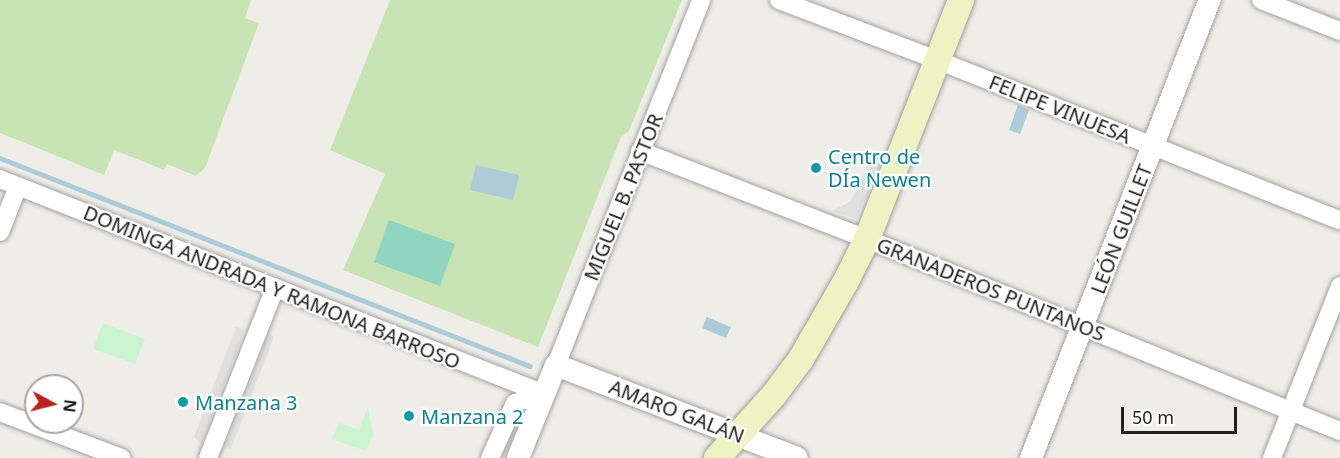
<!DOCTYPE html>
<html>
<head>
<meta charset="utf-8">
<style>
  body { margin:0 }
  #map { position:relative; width:1340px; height:458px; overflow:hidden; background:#efede8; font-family:"Noto Sans",sans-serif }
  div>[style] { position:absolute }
  .grass>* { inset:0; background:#c8e3b4 }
  .park>* { inset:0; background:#cbf4d1 }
  .pitch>* { inset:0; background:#8fd5bf }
  .parking>* { inset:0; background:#e0e0e0 }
  .water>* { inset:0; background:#adcbd8 }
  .stream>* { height:4.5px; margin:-2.25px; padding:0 2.25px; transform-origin:2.25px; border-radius:2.25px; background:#adcbd8 }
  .roads { filter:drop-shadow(0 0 2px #a1a1a1) drop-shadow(0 0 2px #a1a1a1) }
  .minor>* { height:18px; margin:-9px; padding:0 9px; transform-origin:9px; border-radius:9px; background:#fff }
  .tertiary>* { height:22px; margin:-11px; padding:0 11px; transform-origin:11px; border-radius:11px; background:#fff }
  .secondary>* { height:26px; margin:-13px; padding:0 13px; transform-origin:13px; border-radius:13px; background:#edf3c3 }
  .dots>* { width:16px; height:16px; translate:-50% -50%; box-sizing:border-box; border:3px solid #fff; border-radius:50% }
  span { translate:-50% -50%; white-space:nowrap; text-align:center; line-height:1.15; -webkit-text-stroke:4.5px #fff; paint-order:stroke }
  .street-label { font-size:20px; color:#202020 }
  .culture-label { font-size:20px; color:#0d838f }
  .left { translate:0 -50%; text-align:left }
  .north { position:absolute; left:24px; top:374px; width:60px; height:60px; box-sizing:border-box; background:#fff; border:2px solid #a6a6a6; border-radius:50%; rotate:97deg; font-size:16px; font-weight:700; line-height:24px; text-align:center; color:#202020 }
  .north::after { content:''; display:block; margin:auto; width:21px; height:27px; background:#b92218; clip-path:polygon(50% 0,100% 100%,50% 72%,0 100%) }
  .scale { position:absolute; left:1121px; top:407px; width:116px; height:27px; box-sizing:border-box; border:3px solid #202020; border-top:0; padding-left:8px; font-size:18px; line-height:21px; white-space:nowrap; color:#202020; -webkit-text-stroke:4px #fff; paint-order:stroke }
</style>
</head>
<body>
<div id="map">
  <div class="grass">
    <i style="clip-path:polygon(0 0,251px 0,245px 18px,259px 23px,205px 168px,196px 176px,167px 164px,164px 170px,114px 150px,104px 175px,0 133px)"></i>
    <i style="clip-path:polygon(390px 0,682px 0,629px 131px,621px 137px,538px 347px,343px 270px,385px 174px,330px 150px)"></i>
  </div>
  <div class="park">
    <i style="clip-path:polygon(103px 323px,145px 339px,135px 364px,93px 349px)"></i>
    <i style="clip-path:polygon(368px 406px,373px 436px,366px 451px,332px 439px,339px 423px,359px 430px)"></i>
  </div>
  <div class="pitch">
    <i style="clip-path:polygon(389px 220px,455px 244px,440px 286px,374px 262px)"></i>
  </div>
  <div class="parking">
    <i style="clip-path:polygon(874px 153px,884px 158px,856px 219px,832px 211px,851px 201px)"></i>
    <i style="clip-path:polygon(236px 327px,245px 330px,201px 444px,194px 437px)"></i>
    <i style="clip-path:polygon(269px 333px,274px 337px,231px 449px,225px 447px)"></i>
  </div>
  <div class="water">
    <i style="clip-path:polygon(1018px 105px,1029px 110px,1020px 134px,1009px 130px)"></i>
    <i style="clip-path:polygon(476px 165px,519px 175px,513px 200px,470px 190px)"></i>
    <i style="clip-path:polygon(707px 317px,731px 327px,726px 338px,702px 328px)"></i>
  </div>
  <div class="stream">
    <i style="left:0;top:158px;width:569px;rotate:21.43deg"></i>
  </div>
  <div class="roads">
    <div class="minor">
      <i style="left:779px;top:0;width:169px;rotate:20.8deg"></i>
      <i style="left:937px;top:60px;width:434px;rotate:21.7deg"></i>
      <i style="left:1261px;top:0;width:85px;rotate:21.4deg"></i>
      <i style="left:640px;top:151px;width:243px;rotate:21.2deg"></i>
      <i style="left:867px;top:239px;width:510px;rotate:22.09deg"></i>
      <i style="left:0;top:179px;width:585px;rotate:21.56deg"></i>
      <i style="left:0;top:232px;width:49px;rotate:-68.6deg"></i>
      <i style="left:556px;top:365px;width:393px;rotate:-68.3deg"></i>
      <i style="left:0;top:412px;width:130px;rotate:20.7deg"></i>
      <i style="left:208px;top:458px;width:183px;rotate:-68.5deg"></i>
      <i style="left:490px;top:458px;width:60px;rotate:-65.6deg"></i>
      <i style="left:515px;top:403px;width:30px;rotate:-17deg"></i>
      <i style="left:1272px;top:458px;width:185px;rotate:-68.4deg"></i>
    </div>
    <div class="tertiary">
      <i style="left:518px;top:458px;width:100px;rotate:-67.8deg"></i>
      <i style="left:556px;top:365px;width:258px;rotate:21.1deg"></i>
      <i style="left:1031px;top:458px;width:492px;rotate:-68.7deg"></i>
    </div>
    <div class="secondary">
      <i style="left:717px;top:458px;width:85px;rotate:-47.9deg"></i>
      <i style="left:774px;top:395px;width:45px;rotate:-53.1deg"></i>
      <i style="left:801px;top:359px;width:90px;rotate:-60deg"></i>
      <i style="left:846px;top:281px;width:47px;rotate:-63.4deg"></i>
      <i style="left:867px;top:239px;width:257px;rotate:-68.5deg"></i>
    </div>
  </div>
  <div class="dots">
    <i style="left:816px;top:168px;background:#0f9aa8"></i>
    <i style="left:183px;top:402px;background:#0f9aa8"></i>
    <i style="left:409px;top:416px;background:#0f9aa8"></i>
  </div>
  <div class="street-label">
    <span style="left:1060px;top:109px;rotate:22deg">FELIPE VINUESA</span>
    <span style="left:623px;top:197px;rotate:-68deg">MIGUEL B. PASTOR</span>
    <span style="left:1121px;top:229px;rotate:-69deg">LEÓN GUILLET</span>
    <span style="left:272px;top:287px;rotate:22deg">DOMINGA ANDRADA Y RAMONA BARROSO</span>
    <span style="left:991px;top:289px;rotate:22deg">GRANADEROS PUNTANOS</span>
    <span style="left:677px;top:411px;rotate:21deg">AMARO GALÁN</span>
  </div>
  <div class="culture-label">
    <span class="left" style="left:828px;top:168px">Centro de<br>DÍa Newen</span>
    <span class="left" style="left:195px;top:402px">Manzana 3</span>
    <span class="left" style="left:421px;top:416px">Manzana 2</span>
  </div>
  <div class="north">N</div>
  <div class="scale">50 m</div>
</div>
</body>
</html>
